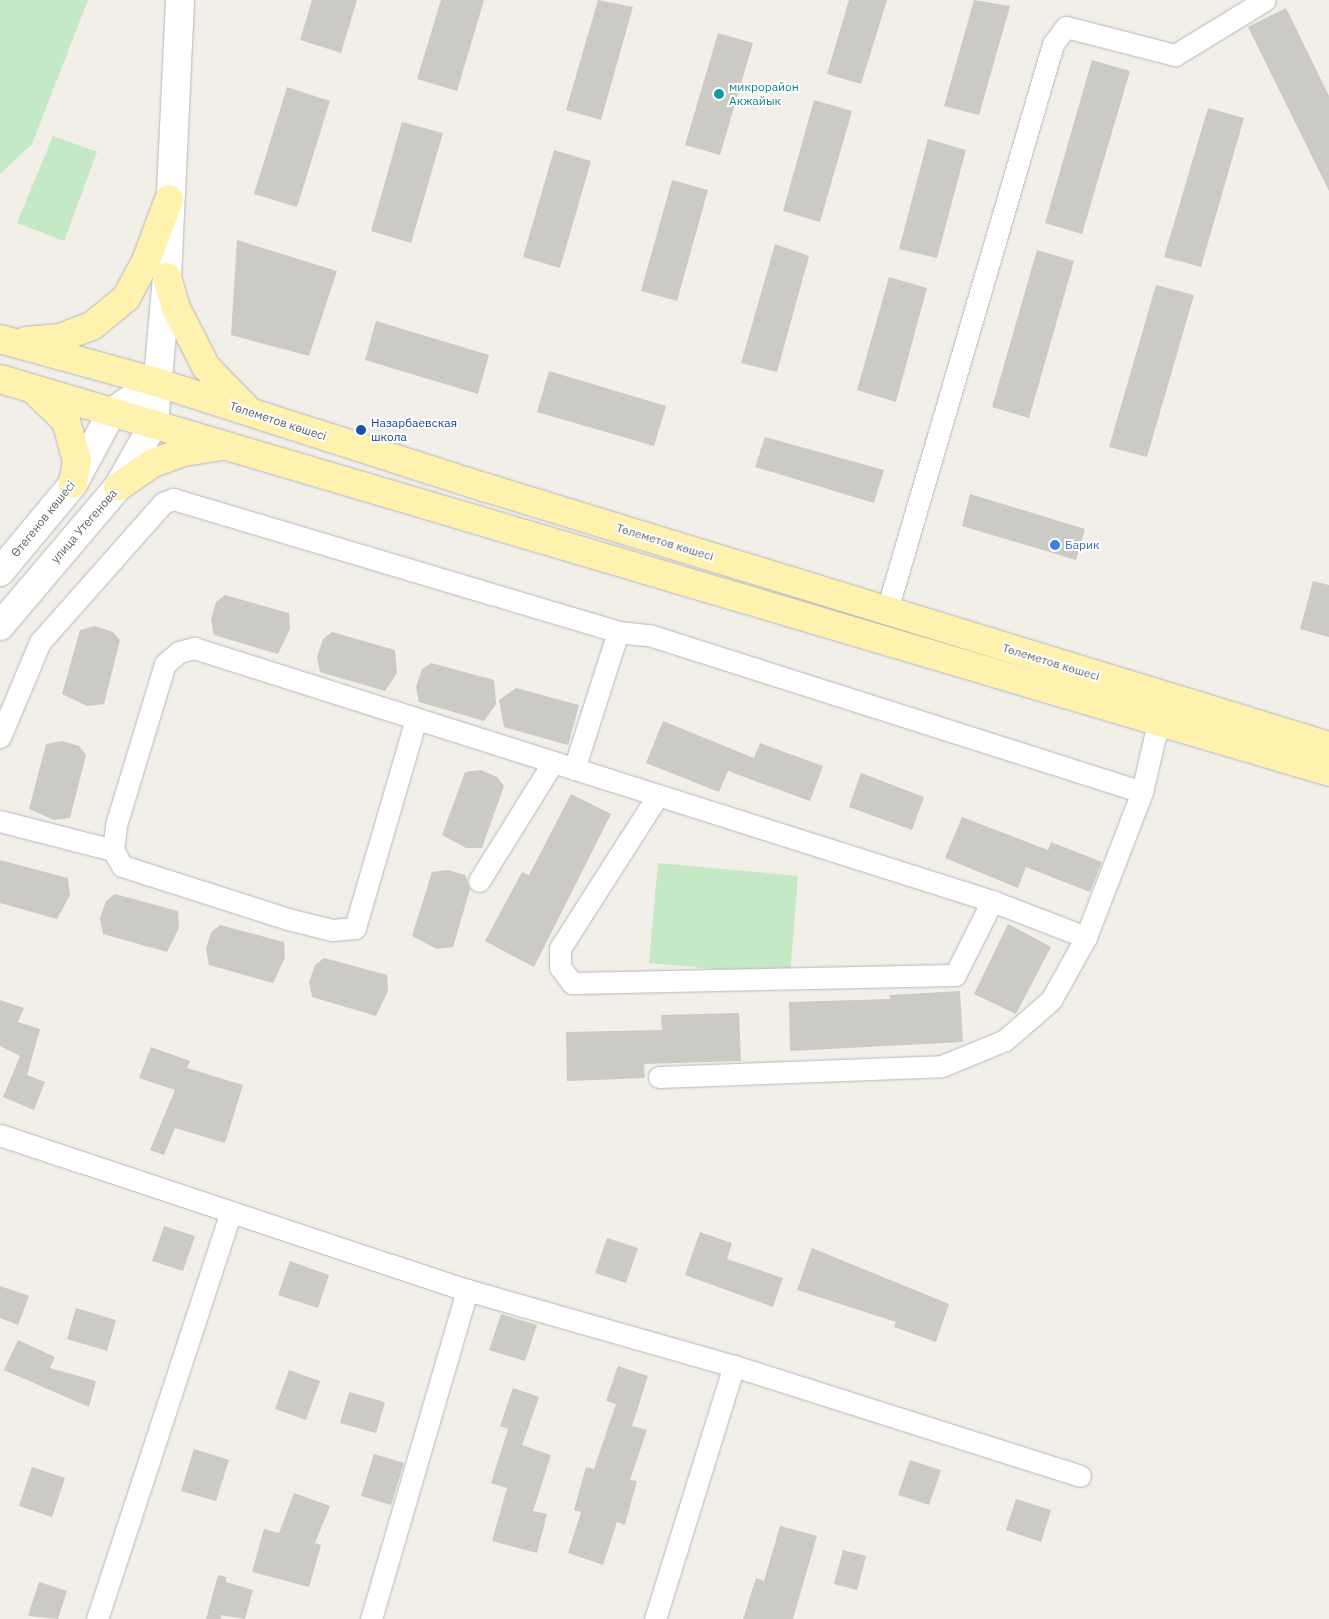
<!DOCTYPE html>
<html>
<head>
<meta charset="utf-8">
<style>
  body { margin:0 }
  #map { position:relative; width:1329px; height:1619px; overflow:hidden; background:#f1efe8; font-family:"IBM Plex Sans",sans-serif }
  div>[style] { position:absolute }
  .green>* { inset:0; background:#c5e8c5 }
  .building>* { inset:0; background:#cccac5 }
  .roads { filter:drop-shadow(0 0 1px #b5b8bc) drop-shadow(0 0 1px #b5b8bc) }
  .street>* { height:21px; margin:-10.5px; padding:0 10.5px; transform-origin:10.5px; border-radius:10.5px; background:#fff }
  .secondary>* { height:28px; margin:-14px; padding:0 14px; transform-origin:14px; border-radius:14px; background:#fff }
  .primary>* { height:28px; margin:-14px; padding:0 14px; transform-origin:14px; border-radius:14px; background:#fff2af }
  .dots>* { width:14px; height:14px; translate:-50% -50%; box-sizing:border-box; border:2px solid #fff; border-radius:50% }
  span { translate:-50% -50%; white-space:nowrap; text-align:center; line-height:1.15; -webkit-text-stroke:4px #fff; paint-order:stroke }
  .culture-label { font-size:12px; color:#0d838f }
  .left { translate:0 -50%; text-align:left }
  .street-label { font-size:12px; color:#5f6368 }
  .transit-label { font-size:12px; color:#164399 }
  .shop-label { font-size:12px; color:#366cbe }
</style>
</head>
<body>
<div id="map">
  <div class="green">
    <i style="clip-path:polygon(0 0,88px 0,32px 144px,0 174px)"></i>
    <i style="clip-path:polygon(53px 136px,97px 152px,64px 241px,17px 223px)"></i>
    <i style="clip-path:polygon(658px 863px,798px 876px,790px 976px,649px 963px)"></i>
  </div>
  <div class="building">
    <i style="clip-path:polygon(312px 0,357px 0,341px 53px,300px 40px)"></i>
    <i style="clip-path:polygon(441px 0,484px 0,457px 91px,417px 79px)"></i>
    <i style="clip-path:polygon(598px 0,633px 7px,601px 120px,566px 110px)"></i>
    <i style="clip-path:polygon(849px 0,887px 0,861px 84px,827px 74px)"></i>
    <i style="clip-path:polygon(974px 0,1010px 6px,979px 115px,944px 106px)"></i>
    <i style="clip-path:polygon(1286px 8px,1329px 96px,1329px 191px,1248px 27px)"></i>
    <i style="clip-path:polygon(718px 33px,753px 43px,720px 155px,685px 145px)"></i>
    <i style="clip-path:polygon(1092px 60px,1130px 71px,1082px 234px,1045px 223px)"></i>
    <i style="clip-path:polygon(287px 87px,330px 101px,297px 207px,254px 194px)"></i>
    <i style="clip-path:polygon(814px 100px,852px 111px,820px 222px,783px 211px)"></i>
    <i style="clip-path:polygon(1208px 108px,1244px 118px,1201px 267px,1164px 257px)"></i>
    <i style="clip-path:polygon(402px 122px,443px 133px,411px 243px,371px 231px)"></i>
    <i style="clip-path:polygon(928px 139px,966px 150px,937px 258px,899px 249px)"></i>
    <i style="clip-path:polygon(554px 150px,591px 161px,560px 268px,523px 257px)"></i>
    <i style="clip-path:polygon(672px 180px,708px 190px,677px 301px,641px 291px)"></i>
    <i style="clip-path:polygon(237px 240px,337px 271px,309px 356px,231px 335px)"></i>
    <i style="clip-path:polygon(775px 244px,809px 256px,777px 372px,741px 363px)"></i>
    <i style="clip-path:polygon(1037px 250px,1074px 261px,1029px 418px,992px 407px)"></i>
    <i style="clip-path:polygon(889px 277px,927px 288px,896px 402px,857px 390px)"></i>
    <i style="clip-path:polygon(1156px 285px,1194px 295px,1147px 457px,1109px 447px)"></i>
    <i style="clip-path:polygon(376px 321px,489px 355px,478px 394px,365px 360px)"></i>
    <i style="clip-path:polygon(549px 371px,666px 406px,654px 446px,537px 412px)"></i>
    <i style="clip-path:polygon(765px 437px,884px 470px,874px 503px,755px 467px)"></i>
    <i style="clip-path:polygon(970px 494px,1085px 529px,1076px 560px,962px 526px)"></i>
    <i style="clip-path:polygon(1313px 581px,1329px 585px,1329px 637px,1300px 629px)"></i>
    <i style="clip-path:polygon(225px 595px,289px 613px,290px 629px,278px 654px,214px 635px,211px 620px,216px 602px)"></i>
    <i style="clip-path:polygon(95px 626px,113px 632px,120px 640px,104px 704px,87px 706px,62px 694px,80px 630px)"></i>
    <i style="clip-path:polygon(332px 632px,395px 650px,397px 673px,385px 691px,320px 672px,317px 657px,323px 639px)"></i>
    <i style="clip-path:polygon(431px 663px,494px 680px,496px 704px,484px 721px,419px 702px,416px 687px,422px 669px)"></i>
    <i style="clip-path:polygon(516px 688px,579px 705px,568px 745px,504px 727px,499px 700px)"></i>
    <i style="clip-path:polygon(663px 721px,754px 758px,760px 743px,823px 766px,810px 801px,728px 771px,719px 792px,646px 763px)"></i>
    <i style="clip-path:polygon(62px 741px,79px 746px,86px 755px,70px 818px,54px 820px,29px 809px,46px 744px)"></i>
    <i style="clip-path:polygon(481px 770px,497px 777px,504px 786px,482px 848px,466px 848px,442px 835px,465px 772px)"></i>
    <i style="clip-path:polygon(861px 773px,924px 797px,912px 830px,849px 807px)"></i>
    <i style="clip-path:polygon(571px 794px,611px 814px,534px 967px,485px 941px,522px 872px,529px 875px)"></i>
    <i style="clip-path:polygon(962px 817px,1048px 850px,1051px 842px,1102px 862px,1090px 892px,1026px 867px,1018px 888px,945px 858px)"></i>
    <i style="clip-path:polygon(0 860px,68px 878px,70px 895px,57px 919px,0 903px)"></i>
    <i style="clip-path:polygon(448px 870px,465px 875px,470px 889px,453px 947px,437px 949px,412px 936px,432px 872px)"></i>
    <i style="clip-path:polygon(115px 894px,178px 911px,179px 928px,167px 952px,103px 934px,100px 918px,106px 901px)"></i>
    <i style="clip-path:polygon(1008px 924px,1051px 947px,1016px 1014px,974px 994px)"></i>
    <i style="clip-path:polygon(220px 925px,284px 942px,285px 958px,273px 983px,209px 965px,206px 949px,211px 932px)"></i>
    <i style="clip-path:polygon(324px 958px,387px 975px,388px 991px,376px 1016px,312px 997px,309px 982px,315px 965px)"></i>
    <i style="clip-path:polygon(960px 991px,963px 1042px,790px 1051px,789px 1002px,890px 999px,890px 995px)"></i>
    <i style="clip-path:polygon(0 1000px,24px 1008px,18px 1022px,40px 1029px,27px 1075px,45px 1082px,34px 1110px,3px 1097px,20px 1056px,0 1046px)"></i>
    <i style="clip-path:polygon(739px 1013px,741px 1061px,644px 1064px,645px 1078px,567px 1081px,566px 1032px,662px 1030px,661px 1015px)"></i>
    <i style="clip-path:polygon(151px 1047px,190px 1061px,187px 1068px,243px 1085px,225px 1143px,175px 1128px,164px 1155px,150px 1150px,175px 1090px,139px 1078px)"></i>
    <i style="clip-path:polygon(164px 1226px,195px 1236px,183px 1271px,152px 1261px)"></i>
    <i style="clip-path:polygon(700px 1232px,732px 1243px,727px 1259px,783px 1278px,773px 1307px,685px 1275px)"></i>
    <i style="clip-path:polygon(607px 1238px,638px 1248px,626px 1283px,595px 1273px)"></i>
    <i style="clip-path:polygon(812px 1248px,949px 1304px,936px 1342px,894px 1327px,896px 1322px,797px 1290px)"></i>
    <i style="clip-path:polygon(290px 1261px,329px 1275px,318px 1308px,278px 1295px)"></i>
    <i style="clip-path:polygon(0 1286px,29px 1296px,18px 1325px,0 1318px)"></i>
    <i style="clip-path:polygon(76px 1308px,116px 1320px,107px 1351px,67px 1339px)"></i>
    <i style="clip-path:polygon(501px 1314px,537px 1325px,525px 1361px,489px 1350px)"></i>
    <i style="clip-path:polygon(18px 1340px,55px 1357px,50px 1368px,96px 1381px,89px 1407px,4px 1370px)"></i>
    <i style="clip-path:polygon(618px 1366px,648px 1376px,632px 1426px,647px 1430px,630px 1480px,637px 1481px,625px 1525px,617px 1522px,603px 1565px,568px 1553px,581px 1512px,574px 1510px,586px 1467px,594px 1469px,616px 1404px,606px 1401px)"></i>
    <i style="clip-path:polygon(289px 1370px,320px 1381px,306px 1420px,275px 1409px)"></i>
    <i style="clip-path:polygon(513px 1388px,539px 1397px,522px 1445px,551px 1455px,533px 1511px,547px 1514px,537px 1553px,492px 1541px,507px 1488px,491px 1483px,508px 1429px,500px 1426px)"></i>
    <i style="clip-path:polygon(349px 1392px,385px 1402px,376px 1433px,340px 1423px)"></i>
    <i style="clip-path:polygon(194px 1449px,229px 1460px,216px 1501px,181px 1491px)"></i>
    <i style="clip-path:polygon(374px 1454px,404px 1463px,391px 1505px,361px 1496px)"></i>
    <i style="clip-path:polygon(910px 1460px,941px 1470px,929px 1505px,898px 1495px)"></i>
    <i style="clip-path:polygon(32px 1467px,65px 1478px,52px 1517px,19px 1506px)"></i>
    <i style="clip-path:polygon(294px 1493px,330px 1506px,315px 1543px,321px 1545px,309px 1587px,252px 1572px,264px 1529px,279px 1533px)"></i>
    <i style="clip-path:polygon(1016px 1499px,1051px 1510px,1041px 1542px,1006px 1530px)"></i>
    <i style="clip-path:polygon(780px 1526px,817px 1536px,793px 1619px,743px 1619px,756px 1578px,764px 1581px)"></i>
    <i style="clip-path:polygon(843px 1550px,866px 1556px,857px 1590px,834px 1584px)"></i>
    <i style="clip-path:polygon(218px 1575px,226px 1577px,226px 1582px,253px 1590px,245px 1619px,221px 1615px,221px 1619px,206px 1619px)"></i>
    <i style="clip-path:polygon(39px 1582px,67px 1591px,58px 1619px,28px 1616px)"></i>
  </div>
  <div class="roads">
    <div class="street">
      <i style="left:887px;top:610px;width:590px;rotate:-73.65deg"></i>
      <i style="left:1053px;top:44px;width:21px;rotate:-53deg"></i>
      <i style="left:1066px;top:27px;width:113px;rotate:14.4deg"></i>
      <i style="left:1175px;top:55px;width:105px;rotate:-31.4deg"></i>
      <i style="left:416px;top:719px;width:218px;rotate:106.3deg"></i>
      <i style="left:355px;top:928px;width:23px;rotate:175deg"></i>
      <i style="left:332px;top:930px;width:45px;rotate:-166deg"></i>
      <i style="left:288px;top:919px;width:174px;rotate:-162.3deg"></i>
      <i style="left:122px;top:866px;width:18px;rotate:-119deg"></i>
      <i style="left:113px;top:850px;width:25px;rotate:-83deg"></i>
      <i style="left:116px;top:825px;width:168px;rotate:-73.1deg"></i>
      <i style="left:165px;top:664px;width:18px;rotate:-41deg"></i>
      <i style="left:179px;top:652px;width:16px;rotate:-15deg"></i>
      <i style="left:194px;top:648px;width:487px;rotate:17.6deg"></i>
      <i style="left:0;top:737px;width:103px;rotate:-67.2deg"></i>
      <i style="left:40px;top:642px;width:186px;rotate:-48.5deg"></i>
      <i style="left:163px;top:503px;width:11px;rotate:-22deg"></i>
      <i style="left:173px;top:499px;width:464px;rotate:16.6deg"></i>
      <i style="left:574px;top:769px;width:144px;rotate:-72.2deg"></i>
      <i style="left:618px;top:632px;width:31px;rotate:6deg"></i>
      <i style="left:649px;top:635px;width:517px;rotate:17.66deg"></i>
      <i style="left:0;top:821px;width:117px;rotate:14.4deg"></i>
      <i style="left:479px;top:881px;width:140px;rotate:-58.1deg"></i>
      <i style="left:992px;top:901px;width:350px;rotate:-162.4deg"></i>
      <i style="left:658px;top:795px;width:182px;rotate:122.6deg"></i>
      <i style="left:560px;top:948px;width:19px;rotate:90deg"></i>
      <i style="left:560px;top:967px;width:20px;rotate:53deg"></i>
      <i style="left:572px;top:983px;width:383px;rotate:-1.2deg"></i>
      <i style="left:955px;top:975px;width:83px;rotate:-63.4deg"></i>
      <i style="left:992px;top:901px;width:101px;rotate:21deg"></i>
      <i style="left:1086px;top:937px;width:155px;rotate:-68.9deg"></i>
      <i style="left:1142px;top:792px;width:57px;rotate:-76.9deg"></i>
      <i style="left:1155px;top:736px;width:16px;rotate:-60deg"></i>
      <i style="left:659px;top:1077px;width:283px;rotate:-2.2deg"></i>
      <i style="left:942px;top:1066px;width:68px;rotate:-22.4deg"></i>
      <i style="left:1005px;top:1040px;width:61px;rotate:-41deg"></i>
      <i style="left:1051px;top:1000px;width:72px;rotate:-60.9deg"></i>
      <i style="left:0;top:1135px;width:492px;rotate:18.4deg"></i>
      <i style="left:97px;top:1619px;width:428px;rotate:-71.8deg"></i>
      <i style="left:371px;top:1619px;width:343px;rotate:-73.7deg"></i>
      <i style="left:467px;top:1290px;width:278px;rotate:15.9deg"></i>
      <i style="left:655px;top:1619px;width:265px;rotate:-72.7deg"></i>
      <i style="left:734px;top:1366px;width:363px;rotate:17.6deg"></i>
    </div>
    <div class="secondary">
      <i style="left:0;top:572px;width:114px;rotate:-50.3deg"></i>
      <i style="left:73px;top:484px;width:82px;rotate:-61.6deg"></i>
      <i style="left:112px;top:412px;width:53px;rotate:-34.3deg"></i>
      <i style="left:0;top:626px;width:182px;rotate:-49.7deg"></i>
      <i style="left:118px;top:487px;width:73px;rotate:-60.6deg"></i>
      <i style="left:154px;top:423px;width:147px;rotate:-84.9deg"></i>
      <i style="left:167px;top:277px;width:277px;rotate:-87.3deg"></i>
    </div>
    <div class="primary">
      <i style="left:167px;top:277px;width:32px;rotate:74deg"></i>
      <i style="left:176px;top:308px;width:66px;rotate:63deg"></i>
      <i style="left:206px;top:367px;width:57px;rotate:45.7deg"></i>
      <i style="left:0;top:339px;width:162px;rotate:15.4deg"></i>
      <i style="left:156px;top:382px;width:344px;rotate:17.8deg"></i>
      <i style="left:484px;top:487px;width:884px;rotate:17.04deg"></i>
      <i style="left:26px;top:341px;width:34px;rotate:-5deg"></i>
      <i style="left:60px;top:338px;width:34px;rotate:-21deg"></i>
      <i style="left:92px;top:326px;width:44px;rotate:-39.5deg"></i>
      <i style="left:126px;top:298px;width:42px;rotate:-61.6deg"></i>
      <i style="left:146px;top:261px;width:66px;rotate:-69.6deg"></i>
      <i style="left:0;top:379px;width:1386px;rotate:16.47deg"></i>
      <i style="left:37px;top:393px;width:40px;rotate:44deg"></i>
      <i style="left:66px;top:421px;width:41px;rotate:74.6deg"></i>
      <i style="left:77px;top:461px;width:23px;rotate:100deg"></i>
      <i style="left:118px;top:487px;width:42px;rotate:-34.4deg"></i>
      <i style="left:153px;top:463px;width:33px;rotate:-20deg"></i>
      <i style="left:184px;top:452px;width:37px;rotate:-9deg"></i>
    </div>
  </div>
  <div class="dots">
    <i style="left:719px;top:94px;background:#0f9aa8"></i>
    <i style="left:361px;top:430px;background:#1a4fb4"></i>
    <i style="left:1055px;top:545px;background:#3f7fe0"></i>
  </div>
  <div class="culture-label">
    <span class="left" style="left:729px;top:94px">микрорайон<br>Акжайык</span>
  </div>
  <div class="street-label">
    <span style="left:278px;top:421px;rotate:18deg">Төлеметов көшесі</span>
    <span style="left:43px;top:519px;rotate:-51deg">Өтегенов көшесі</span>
    <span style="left:84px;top:526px;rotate:-49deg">улица Утегенова</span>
    <span style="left:665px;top:542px;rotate:17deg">Төлеметов көшесі</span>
    <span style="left:1051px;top:662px;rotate:17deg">Төлеметов көшесі</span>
  </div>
  <div class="transit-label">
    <span class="left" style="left:371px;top:430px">Назарбаевская<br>школа</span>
  </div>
  <div class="shop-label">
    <span class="left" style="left:1065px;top:545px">Барик</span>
  </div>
</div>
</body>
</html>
